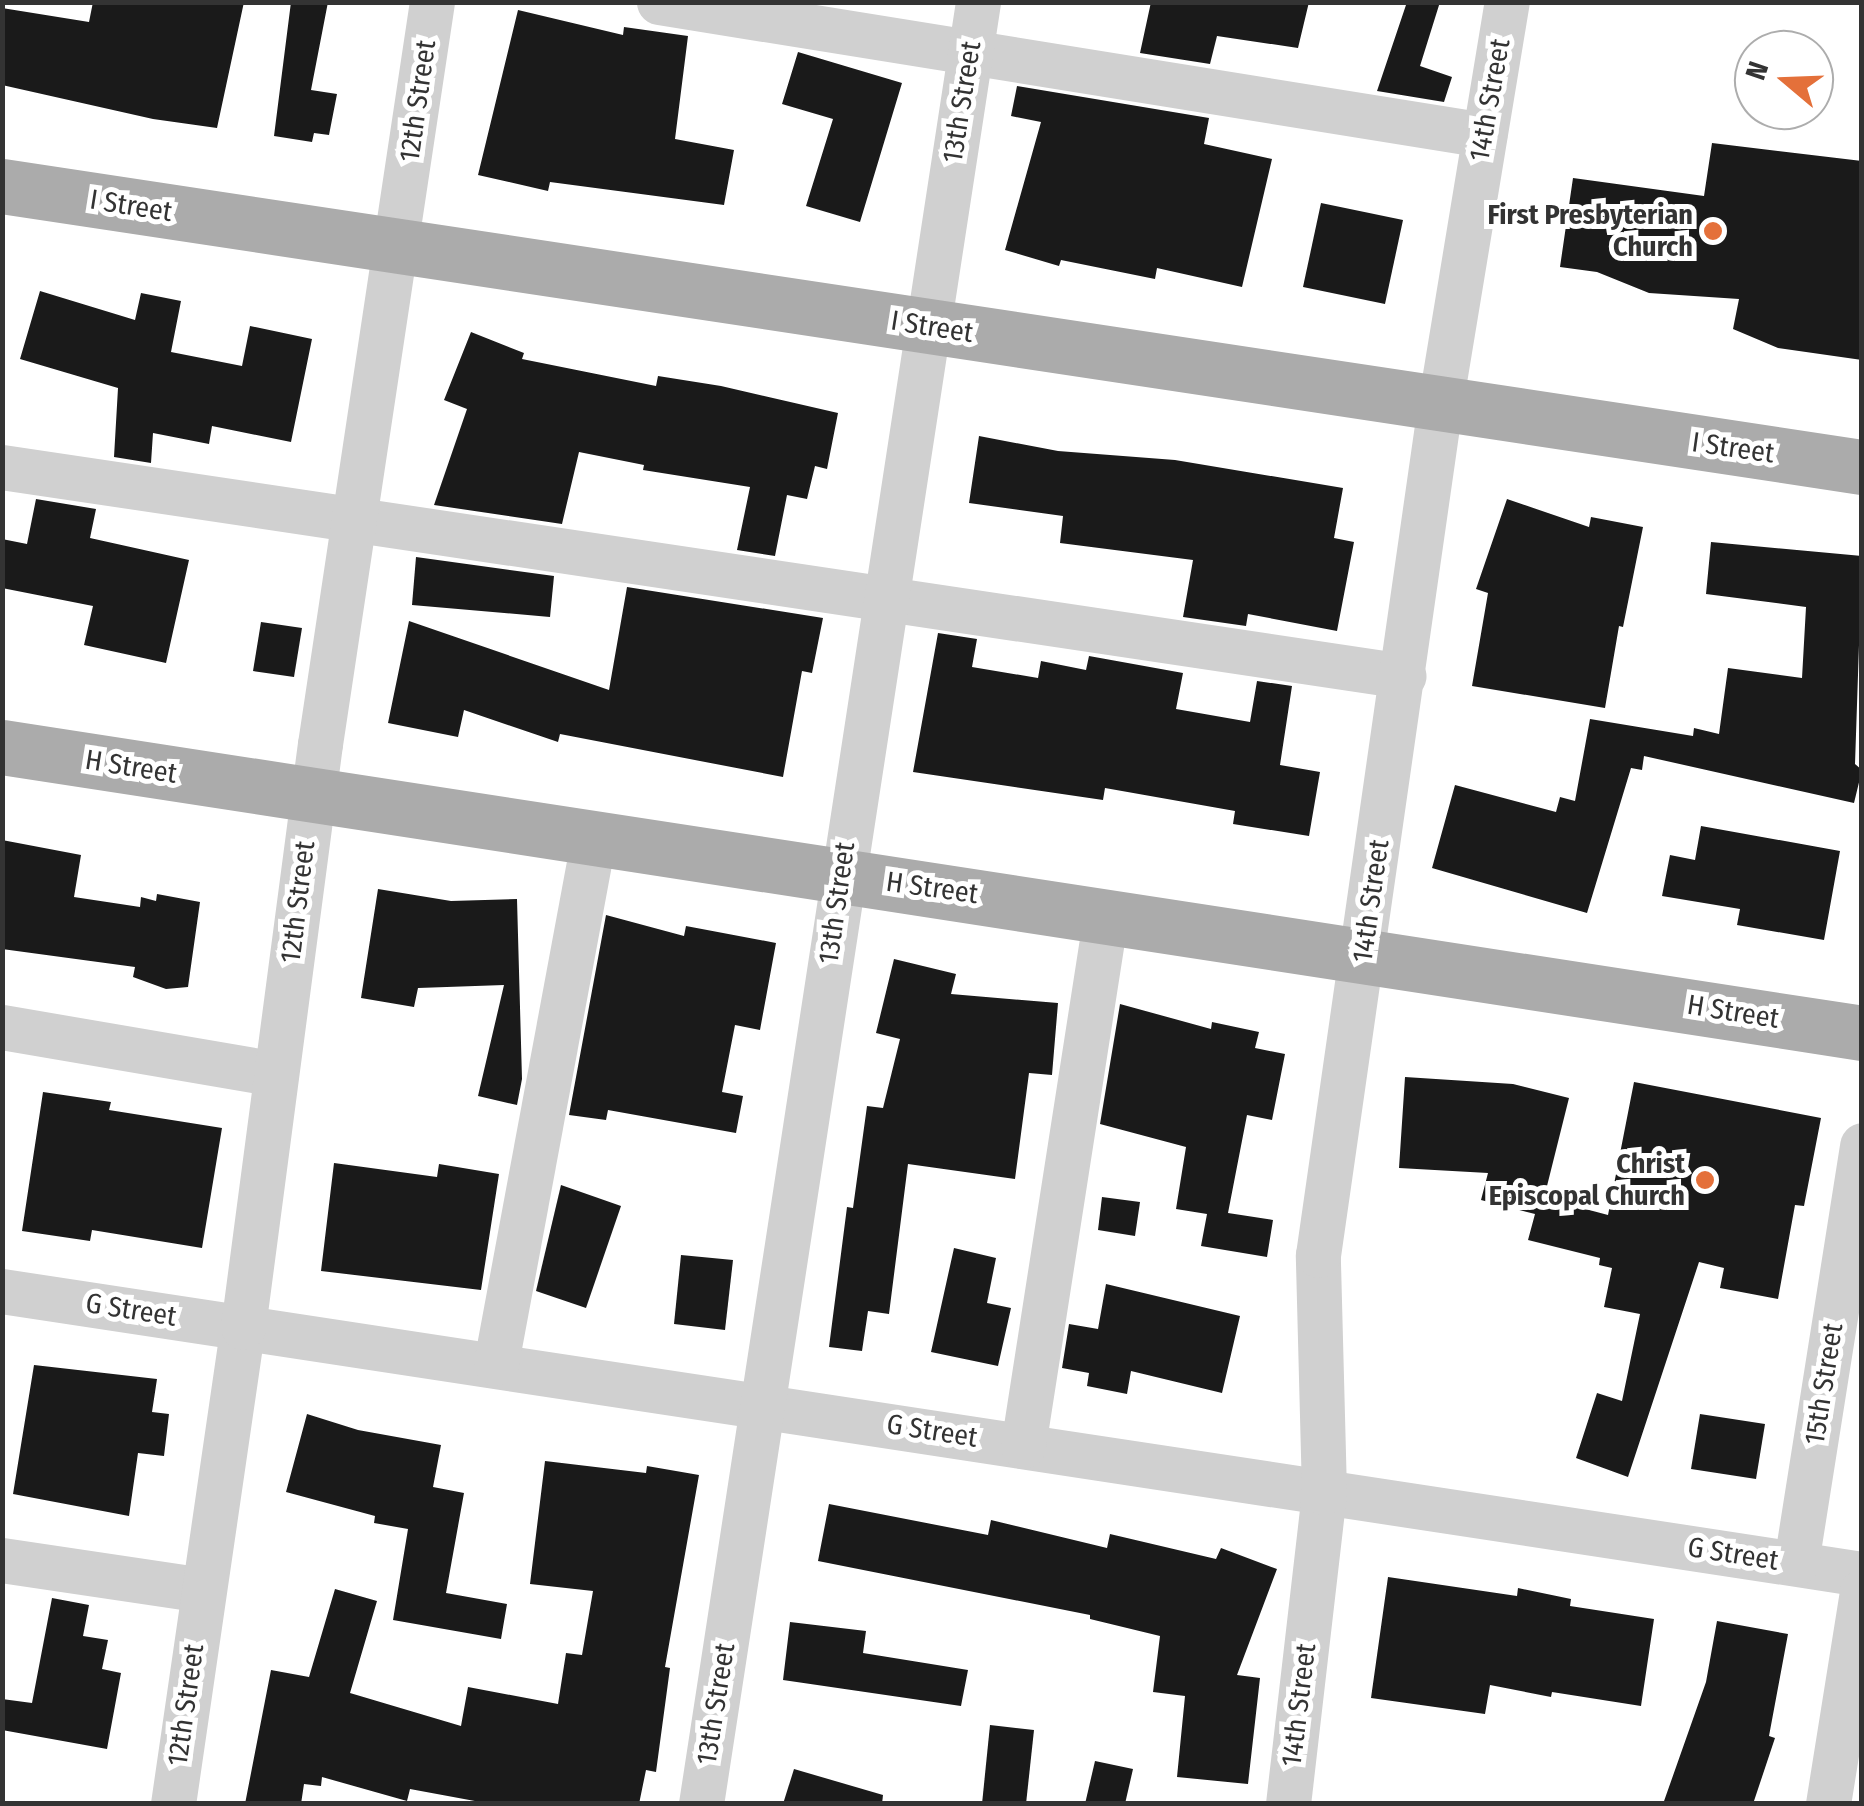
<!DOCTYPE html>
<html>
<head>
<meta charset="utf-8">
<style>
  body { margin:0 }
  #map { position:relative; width:1864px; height:1806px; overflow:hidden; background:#fff; font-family:"Fira Sans Condensed",sans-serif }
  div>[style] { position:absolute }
  .building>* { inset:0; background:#1a1a1a }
  .minor>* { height:45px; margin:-22.5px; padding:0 22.5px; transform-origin:22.5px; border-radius:22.5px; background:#d0d0d0 }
  .major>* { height:55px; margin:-27.5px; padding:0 27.5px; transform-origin:27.5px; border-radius:27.5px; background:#ababab }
  .dots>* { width:28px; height:28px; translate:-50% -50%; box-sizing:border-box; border:5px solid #fff; border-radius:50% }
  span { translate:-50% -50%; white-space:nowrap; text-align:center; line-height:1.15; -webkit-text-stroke:10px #fff; paint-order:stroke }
  .street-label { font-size:28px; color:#333 }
  .poi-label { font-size:28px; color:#333; font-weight:700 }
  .right { translate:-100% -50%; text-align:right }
  .frame { position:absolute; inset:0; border:5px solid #333; pointer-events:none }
  .north { position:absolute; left:1734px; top:30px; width:100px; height:100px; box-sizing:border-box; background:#fff; border:2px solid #adadad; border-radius:50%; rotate:289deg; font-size:28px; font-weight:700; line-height:40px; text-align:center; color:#333 }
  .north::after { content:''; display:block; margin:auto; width:35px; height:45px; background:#e4703a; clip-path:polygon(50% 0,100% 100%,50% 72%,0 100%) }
</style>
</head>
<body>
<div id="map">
  <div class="building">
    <i style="clip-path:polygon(93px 2px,244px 2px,217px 128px,153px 119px,2px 85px,2px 8px,89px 22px)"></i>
    <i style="clip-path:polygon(291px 2px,328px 2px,311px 90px,337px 94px,329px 135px,314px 133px,312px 142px,274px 136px)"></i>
    <i style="clip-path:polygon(1151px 2px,1309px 2px,1298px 48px,1217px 36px,1210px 64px,1140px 53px)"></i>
    <i style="clip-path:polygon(1407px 2px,1440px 2px,1420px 66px,1452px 77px,1444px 102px,1377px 91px)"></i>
    <i style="clip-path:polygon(518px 10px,623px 35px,624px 27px,688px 36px,675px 139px,734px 150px,724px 205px,550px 182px,548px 191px,478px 175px)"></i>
    <i style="clip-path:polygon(798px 52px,902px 83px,860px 222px,806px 206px,833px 119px,782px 104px)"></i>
    <i style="clip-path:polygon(1017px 86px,1209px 118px,1204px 144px,1272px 159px,1242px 287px,1157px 268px,1155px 279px,1061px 260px,1059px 266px,1005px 250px,1041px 122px,1011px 116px)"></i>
    <i style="clip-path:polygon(1712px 143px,1862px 161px,1862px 360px,1778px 348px,1733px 329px,1739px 299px,1649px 293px,1597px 272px,1560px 267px,1573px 178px,1704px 196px)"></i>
    <i style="clip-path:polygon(1321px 203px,1403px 220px,1385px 304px,1303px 287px)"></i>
    <i style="clip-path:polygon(40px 291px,135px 320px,141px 293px,181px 301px,171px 352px,242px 366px,250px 326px,312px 339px,291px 442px,212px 426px,209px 444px,153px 433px,151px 463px,114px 457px,118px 388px,20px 359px)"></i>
    <i style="clip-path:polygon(471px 332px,524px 353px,522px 359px,656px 386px,658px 376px,721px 386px,838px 413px,827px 469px,815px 466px,807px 499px,787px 495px,775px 556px,737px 550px,750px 487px,643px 470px,644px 465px,579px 452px,562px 524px,434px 505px,467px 409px,444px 400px)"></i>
    <i style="clip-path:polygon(979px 436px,1058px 451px,1175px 460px,1343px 488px,1334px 538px,1354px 542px,1337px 631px,1248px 614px,1246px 626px,1183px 617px,1193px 560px,1060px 543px,1063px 516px,969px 503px)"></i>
    <i style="clip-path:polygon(36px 499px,96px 509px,90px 538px,189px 560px,166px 663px,84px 645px,93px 606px,2px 588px,2px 539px,27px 544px)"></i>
    <i style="clip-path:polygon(1507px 499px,1589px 527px,1591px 517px,1643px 527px,1623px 627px,1619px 626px,1605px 708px,1472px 686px,1488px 593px,1476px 589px)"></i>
    <i style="clip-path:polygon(1711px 542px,1862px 556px,1855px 764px,1862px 770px,1854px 803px,1644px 756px,1642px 770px,1631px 768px,1587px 913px,1432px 868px,1455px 785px,1556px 812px,1560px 797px,1575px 801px,1590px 719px,1693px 736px,1694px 728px,1719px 734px,1728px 668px,1802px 678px,1806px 607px,1706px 594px)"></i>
    <i style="clip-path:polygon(416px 557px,554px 576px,550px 617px,412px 605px)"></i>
    <i style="clip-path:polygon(627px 587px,823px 618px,812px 673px,802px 671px,783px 777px,560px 734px,558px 742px,464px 710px,458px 737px,388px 723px,409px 621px,609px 690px)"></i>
    <i style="clip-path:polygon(261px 622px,302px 628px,294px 677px,253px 671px)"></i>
    <i style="clip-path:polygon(938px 633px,977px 639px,972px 667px,1038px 678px,1041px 661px,1086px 670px,1089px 656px,1183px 673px,1176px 709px,1250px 722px,1257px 681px,1292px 686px,1280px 765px,1320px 772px,1309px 836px,1233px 824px,1235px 811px,1105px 788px,1103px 800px,913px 772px)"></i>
    <i style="clip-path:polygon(1701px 826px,1840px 851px,1824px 940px,1737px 925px,1740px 909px,1662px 896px,1670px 855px,1695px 860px)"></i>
    <i style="clip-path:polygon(2px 840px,81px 855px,74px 897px,140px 907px,141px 897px,156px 901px,157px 894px,200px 902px,188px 987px,166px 989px,133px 977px,135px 967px,2px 949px)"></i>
    <i style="clip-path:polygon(378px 889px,451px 901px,517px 899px,522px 1079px,517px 1105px,478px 1096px,504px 985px,418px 988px,414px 1007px,361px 998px)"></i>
    <i style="clip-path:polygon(606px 915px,684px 936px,686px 926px,776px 943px,760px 1030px,735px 1025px,722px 1092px,743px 1096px,736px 1133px,608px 1110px,606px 1120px,569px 1115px)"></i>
    <i style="clip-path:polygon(894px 959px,956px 974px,951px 994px,1058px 1003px,1052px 1075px,1029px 1073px,1015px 1179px,908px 1164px,889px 1314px,868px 1311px,862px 1351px,829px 1347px,847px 1207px,853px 1208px,867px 1106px,883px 1108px,900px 1039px,876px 1033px)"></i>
    <i style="clip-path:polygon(1120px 1004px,1211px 1029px,1212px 1022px,1259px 1032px,1255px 1048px,1285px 1054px,1272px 1120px,1247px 1115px,1228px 1213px,1273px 1220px,1267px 1257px,1201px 1246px,1207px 1214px,1176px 1209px,1186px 1147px,1100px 1124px)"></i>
    <i style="clip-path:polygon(1405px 1077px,1513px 1084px,1569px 1098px,1544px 1198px,1608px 1215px,1634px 1082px,1821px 1118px,1804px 1206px,1795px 1205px,1778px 1299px,1720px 1288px,1724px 1268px,1699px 1262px,1628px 1477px,1576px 1458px,1597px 1393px,1622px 1401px,1640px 1314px,1604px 1307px,1612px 1268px,1599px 1265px,1600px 1258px,1528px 1240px,1535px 1214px,1481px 1200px,1488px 1173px,1399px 1168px)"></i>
    <i style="clip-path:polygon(43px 1092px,111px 1102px,109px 1110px,222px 1128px,202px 1248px,92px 1230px,90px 1241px,22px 1231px)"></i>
    <i style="clip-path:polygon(334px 1163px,437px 1177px,439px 1164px,499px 1174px,481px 1290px,321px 1271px)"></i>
    <i style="clip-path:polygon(561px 1185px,621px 1206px,586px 1308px,536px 1291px)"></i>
    <i style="clip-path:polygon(1102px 1197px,1140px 1202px,1135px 1236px,1098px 1230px)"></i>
    <i style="clip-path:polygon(954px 1248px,996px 1258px,987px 1303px,1011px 1308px,998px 1366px,931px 1352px)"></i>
    <i style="clip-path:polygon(681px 1255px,733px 1260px,725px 1330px,674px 1324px)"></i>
    <i style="clip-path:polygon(1106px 1284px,1240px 1316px,1222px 1393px,1131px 1371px,1127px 1394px,1087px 1386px,1089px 1373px,1062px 1368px,1069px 1324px,1098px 1329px)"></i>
    <i style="clip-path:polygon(34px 1365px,157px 1379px,152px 1412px,169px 1414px,164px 1456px,138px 1453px,129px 1516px,13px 1494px)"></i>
    <i style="clip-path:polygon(307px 1414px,358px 1430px,441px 1445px,433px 1487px,464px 1493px,446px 1593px,507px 1604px,501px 1639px,393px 1620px,408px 1529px,374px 1523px,375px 1516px,286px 1492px)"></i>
    <i style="clip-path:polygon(1700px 1414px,1765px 1424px,1756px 1479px,1691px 1469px)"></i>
    <i style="clip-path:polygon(545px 1461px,646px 1473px,647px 1466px,699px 1475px,665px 1667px,670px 1668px,656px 1772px,646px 1770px,639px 1804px,491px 1804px,410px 1789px,407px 1801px,322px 1777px,321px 1786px,304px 1784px,301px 1804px,245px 1804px,271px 1670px,309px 1677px,335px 1589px,377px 1601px,350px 1693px,461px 1726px,468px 1687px,558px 1704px,566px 1653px,582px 1655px,593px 1591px,530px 1584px)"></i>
    <i style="clip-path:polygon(829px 1504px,988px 1535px,991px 1520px,1107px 1548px,1110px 1534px,1216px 1559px,1221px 1548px,1277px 1569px,1237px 1675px,1260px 1678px,1248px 1784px,1177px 1777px,1185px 1696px,1153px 1692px,1160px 1636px,1090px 1619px,1090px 1615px,818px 1561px)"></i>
    <i style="clip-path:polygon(1388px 1577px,1517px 1596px,1518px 1588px,1571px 1599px,1570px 1606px,1654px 1619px,1641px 1706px,1552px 1692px,1551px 1697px,1490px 1685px,1485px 1714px,1371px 1698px)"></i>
    <i style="clip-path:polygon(52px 1598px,89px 1605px,83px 1636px,108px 1640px,102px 1669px,121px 1673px,107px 1749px,2px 1730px,2px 1699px,32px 1703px)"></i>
    <i style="clip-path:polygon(1717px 1621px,1788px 1634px,1769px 1736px,1775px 1738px,1753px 1804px,1663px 1804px,1706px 1682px)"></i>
    <i style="clip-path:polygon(790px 1622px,866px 1631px,863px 1653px,968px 1670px,961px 1706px,783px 1680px)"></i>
    <i style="clip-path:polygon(990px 1725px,1034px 1730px,1026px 1804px,982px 1804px)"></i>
    <i style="clip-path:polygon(1095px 1761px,1133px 1769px,1125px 1804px,1085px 1804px)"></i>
    <i style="clip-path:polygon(794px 1769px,883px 1795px,882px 1804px,783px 1804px)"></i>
  </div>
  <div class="minor">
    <i style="left:659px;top:2px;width:836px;rotate:9.16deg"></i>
    <i style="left:2px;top:467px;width:1417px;rotate:8.48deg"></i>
    <i style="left:2px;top:1027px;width:278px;rotate:9.7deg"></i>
    <i style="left:2px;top:1291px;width:1881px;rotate:8.65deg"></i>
    <i style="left:496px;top:1363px;width:536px;rotate:-79.47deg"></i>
    <i style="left:1023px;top:1446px;width:538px;rotate:-81.13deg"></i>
    <i style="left:2px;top:1560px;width:202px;rotate:8.5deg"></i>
    <i style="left:1796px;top:1563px;width:423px;rotate:-81deg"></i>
    <i style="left:173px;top:1804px;width:482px;rotate:-81.7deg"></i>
    <i style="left:243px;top:1327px;width:588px;rotate:-82.48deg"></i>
    <i style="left:320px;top:744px;width:750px;rotate:-81.42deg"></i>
    <i style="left:701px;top:1804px;width:1823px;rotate:-81.26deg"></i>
    <i style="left:1288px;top:1804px;width:314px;rotate:-83.4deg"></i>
    <i style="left:1324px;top:1492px;width:237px;rotate:-91.5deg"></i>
    <i style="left:1318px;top:1255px;width:859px;rotate:-81.83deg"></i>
    <i style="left:1440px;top:405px;width:409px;rotate:-80.6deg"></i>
    <i style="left:1828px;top:1804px;width:216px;rotate:-80.9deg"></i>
  </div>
  <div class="major">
    <i style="left:2px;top:186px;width:1881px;rotate:8.59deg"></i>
    <i style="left:2px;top:747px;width:1882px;rotate:8.74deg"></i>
  </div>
  <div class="dots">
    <i style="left:1713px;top:231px;background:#e4703a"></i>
    <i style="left:1705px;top:1180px;background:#e4703a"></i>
  </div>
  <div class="street-label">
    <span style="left:1490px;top:100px;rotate:-80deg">14th Street</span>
    <span style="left:418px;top:101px;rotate:-82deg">12th Street</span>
    <span style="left:962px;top:102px;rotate:-81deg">13th Street</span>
    <span style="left:131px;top:206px;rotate:9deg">I Street</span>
    <span style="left:932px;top:327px;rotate:9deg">I Street</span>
    <span style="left:1733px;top:448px;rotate:8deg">I Street</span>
    <span style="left:131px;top:767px;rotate:9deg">H Street</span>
    <span style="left:932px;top:888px;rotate:8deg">H Street</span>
    <span style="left:1371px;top:901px;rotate:-82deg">14th Street</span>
    <span style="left:298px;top:902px;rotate:-83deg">12th Street</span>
    <span style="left:837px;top:903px;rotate:-82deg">13th Street</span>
    <span style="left:1733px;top:1012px;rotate:9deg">H Street</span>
    <span style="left:131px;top:1310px;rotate:9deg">G Street</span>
    <span style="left:1824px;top:1384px;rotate:-81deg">15th Street</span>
    <span style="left:932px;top:1431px;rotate:9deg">G Street</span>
    <span style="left:1733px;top:1554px;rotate:9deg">G Street</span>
    <span style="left:716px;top:1704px;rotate:-81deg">13th Street</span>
    <span style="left:186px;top:1705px;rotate:-82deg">12th Street</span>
    <span style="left:1299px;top:1705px;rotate:-83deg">14th Street</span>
  </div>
  <div class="poi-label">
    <span class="right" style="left:1693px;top:231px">First Presbyterian<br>Church</span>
    <span class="right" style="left:1685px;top:1180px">Christ<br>Episcopal Church</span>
  </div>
  <div class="frame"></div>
  <div class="north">N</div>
</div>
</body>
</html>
